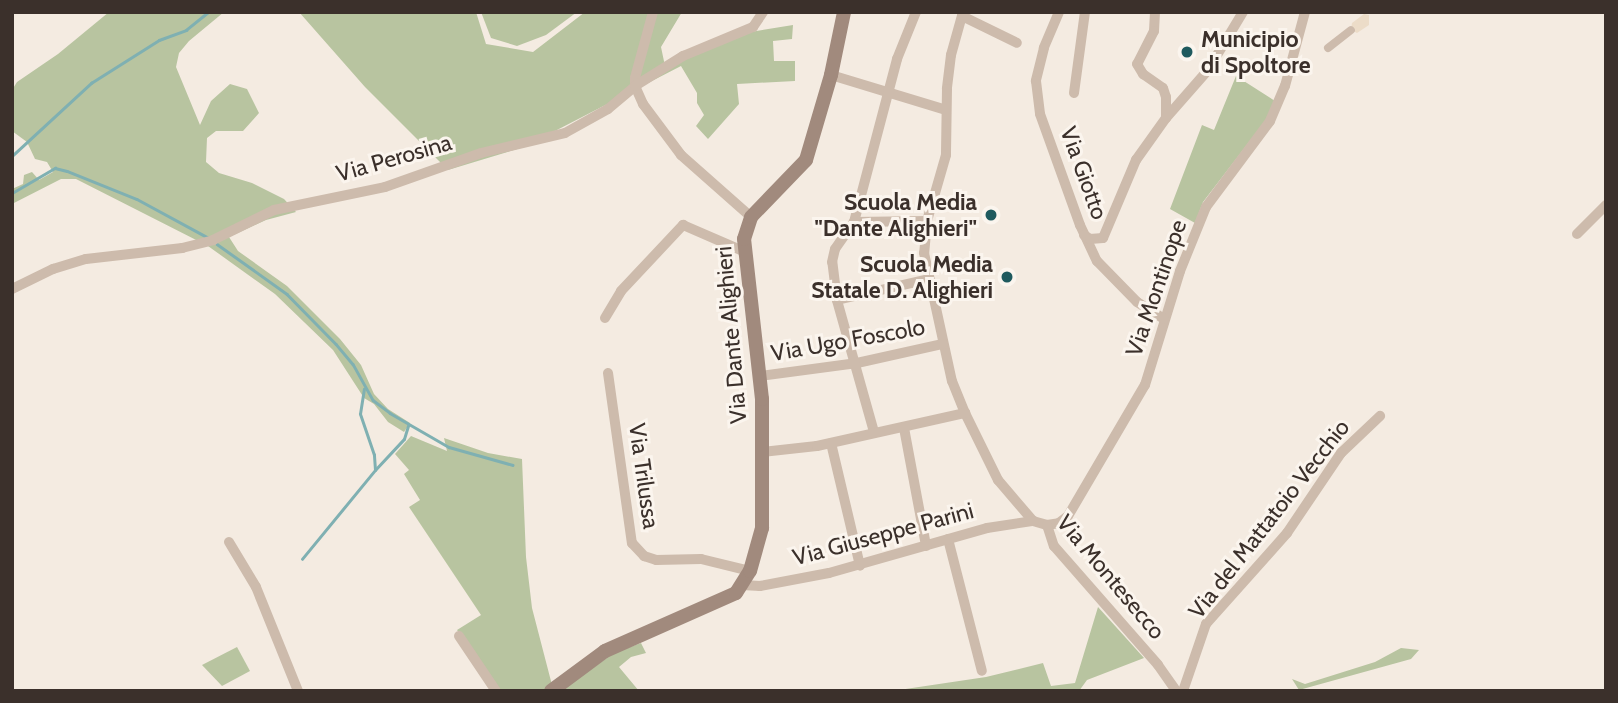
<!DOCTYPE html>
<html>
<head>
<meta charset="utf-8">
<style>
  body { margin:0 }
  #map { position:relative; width:1618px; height:703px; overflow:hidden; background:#f4ebe1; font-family:Cabin,sans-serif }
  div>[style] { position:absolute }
  .green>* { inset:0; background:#b8c4a0 }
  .plaza>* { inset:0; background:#ecdcc8 }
  .stream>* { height:2.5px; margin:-1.25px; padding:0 1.25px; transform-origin:1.25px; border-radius:1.25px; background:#7fb0b2 }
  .pedestrian>* { height:8px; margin:-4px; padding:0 4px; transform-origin:4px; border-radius:4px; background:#cdbbac }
  .minor>* { height:10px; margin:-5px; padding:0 5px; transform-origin:5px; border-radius:5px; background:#cdbbac }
  .secondary>* { height:14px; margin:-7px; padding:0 7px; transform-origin:7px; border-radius:7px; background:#a18a7d }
  .dots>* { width:19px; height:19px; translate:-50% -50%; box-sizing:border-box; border:4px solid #fbf5ee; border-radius:50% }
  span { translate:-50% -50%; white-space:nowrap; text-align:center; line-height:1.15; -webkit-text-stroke:6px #fbf5ee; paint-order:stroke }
  .poi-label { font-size:23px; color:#3b302b; font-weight:700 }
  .left { translate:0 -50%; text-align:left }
  .right { translate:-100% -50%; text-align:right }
  .street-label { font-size:23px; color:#3b302b }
  .frame { position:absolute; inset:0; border:14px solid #3b302b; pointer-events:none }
</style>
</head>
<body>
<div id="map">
  <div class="green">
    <i style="clip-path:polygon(109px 12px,224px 12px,189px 41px,179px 53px,176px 67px,200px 125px,211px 101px,230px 84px,247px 89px,259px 113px,243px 131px,216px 131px,207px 138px,206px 162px,219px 173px,252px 183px,284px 199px,296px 212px,266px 220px,229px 237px,238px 251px,287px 286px,340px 339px,361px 365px,374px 394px,388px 409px,410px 423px,404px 432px,388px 422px,374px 404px,364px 398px,333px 350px,275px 294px,208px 246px,76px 179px,61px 179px,12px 204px,12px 189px,23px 184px,24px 175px,32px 172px,39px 180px,53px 172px,47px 162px,35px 159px,27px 142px,12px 131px,12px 90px,17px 82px,58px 54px)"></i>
    <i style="clip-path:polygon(299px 12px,476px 12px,486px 44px,533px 52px,585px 12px,682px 12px,661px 47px,665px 66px,732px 35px,793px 25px,792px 39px,773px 41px,774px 61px,795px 61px,795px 81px,737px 84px,739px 104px,708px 139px,696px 126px,704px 115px,697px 103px,697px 93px,681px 66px,524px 147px,448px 170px,365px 87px)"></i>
    <i style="clip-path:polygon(481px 12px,577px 12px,546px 35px,517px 46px,491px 38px)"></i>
    <i style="clip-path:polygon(1236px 76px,1275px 101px,1266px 120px,1203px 202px,1195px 223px,1170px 209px,1202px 125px,1214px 130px)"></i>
    <i style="clip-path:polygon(411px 436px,447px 451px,444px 438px,488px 453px,522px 459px,526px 557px,532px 608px,552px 685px,546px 691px,500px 691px,457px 630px,481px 615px,409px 507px,420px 500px,404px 474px,409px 470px,395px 454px)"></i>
    <i style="clip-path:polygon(1098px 607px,1144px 658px,1087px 680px,1079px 691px,892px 691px,986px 677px,1043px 663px,1051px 686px,1075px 683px)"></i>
    <i style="clip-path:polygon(641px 643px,646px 653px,631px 657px,619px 667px,639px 691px,560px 691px,614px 653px)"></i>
    <i style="clip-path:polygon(237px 647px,250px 671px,222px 686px,202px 665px)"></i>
    <i style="clip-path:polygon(1401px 648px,1419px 650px,1411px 659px,1299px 690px,1292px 679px,1305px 684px,1375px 662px)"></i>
  </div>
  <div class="plaza">
    <i style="clip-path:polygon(1364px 14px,1369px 15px,1369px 25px,1357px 33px,1351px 30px,1352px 23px)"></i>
  </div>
  <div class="stream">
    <i style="left:12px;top:156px;width:108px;rotate:-42.7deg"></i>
    <i style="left:91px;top:83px;width:80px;rotate:-32.3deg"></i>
    <i style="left:159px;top:40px;width:29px;rotate:-20deg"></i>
    <i style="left:186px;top:30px;width:28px;rotate:-39deg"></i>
    <i style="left:12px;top:193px;width:50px;rotate:-30.2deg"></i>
    <i style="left:55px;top:168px;width:12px;rotate:14deg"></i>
    <i style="left:67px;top:171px;width:75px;rotate:21.8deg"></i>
    <i style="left:137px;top:199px;width:80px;rotate:28.5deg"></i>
    <i style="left:217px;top:244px;width:86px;rotate:35.5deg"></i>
    <i style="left:287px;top:294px;width:70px;rotate:45.6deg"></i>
    <i style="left:336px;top:344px;width:26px;rotate:50deg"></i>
    <i style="left:353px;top:364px;width:41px;rotate:60.9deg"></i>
    <i style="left:373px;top:400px;width:21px;rotate:37deg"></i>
    <i style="left:390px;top:413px;width:68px;rotate:30deg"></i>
    <i style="left:449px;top:447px;width:66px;rotate:15.7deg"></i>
    <i style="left:375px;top:470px;width:42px;rotate:-46.9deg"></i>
    <i style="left:404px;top:439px;width:14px;rotate:-73deg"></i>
    <i style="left:302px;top:559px;width:115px;rotate:-50.6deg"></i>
    <i style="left:375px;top:470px;width:15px;rotate:-94deg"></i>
    <i style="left:374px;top:455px;width:43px;rotate:-108.9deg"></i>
    <i style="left:360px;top:414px;width:25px;rotate:-81deg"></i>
  </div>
  <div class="pedestrian">
    <i style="left:1328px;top:48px;width:29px;rotate:-38deg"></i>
  </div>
  <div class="minor">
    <i style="left:653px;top:12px;width:68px;rotate:105.3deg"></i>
    <i style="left:635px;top:78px;width:8px;rotate:90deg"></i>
    <i style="left:635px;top:86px;width:20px;rotate:66deg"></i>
    <i style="left:643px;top:104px;width:64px;rotate:53.3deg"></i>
    <i style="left:681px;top:155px;width:94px;rotate:41.5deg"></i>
    <i style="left:963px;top:12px;width:45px;rotate:105.6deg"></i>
    <i style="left:951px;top:55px;width:34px;rotate:97deg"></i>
    <i style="left:947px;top:89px;width:66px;rotate:90.9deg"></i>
    <i style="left:946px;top:155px;width:69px;rotate:106.1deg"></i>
    <i style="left:927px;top:221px;width:32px;rotate:95deg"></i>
    <i style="left:924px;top:253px;width:131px;rotate:77.7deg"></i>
    <i style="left:952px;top:381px;width:35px;rotate:68deg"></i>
    <i style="left:965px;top:413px;width:75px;rotate:63.8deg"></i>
    <i style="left:998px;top:480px;width:54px;rotate:49.5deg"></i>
    <i style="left:1033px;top:521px;width:15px;rotate:16deg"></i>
    <i style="left:1047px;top:525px;width:12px;rotate:-9deg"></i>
    <i style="left:1059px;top:523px;width:11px;rotate:-38deg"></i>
    <i style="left:1068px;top:516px;width:152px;rotate:-59.6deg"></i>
    <i style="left:1145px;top:385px;width:119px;rotate:-72.9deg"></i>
    <i style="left:1180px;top:271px;width:69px;rotate:-67.9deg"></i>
    <i style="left:1206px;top:207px;width:107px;rotate:-53.3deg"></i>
    <i style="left:1270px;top:121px;width:38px;rotate:-67deg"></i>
    <i style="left:1285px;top:86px;width:77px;rotate:-74.9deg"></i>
    <i style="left:1059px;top:12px;width:39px;rotate:113deg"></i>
    <i style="left:1044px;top:48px;width:34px;rotate:104deg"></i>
    <i style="left:1036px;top:81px;width:33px;rotate:83deg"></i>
    <i style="left:1040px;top:114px;width:118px;rotate:70.2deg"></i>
    <i style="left:1080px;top:225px;width:40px;rotate:65deg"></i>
    <i style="left:1097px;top:261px;width:57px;rotate:45.7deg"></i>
    <i style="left:1137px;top:302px;width:32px;rotate:32deg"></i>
    <i style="left:1155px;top:12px;width:19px;rotate:93deg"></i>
    <i style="left:1154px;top:31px;width:37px;rotate:117deg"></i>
    <i style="left:1137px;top:64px;width:12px;rotate:59deg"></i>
    <i style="left:1143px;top:74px;width:24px;rotate:35deg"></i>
    <i style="left:1163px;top:88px;width:9px;rotate:72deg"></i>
    <i style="left:1166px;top:97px;width:21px;rotate:90deg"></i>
    <i style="left:962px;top:16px;width:61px;rotate:26.1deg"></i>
    <i style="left:831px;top:75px;width:120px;rotate:16.9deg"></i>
    <i style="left:1074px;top:93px;width:82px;rotate:-82.3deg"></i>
    <i style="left:854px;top:222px;width:73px;rotate:-0.8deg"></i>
    <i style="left:1577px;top:234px;width:41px;rotate:-45deg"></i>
    <i style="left:1084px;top:235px;width:7px;rotate:34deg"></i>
    <i style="left:1090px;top:239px;width:13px;rotate:-4deg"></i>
    <i style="left:1103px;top:238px;width:85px;rotate:-67.1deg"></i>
    <i style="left:1136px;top:160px;width:52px;rotate:-54.5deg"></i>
    <i style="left:1166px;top:118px;width:64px;rotate:-48.8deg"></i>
    <i style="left:1208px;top:70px;width:68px;rotate:-58.9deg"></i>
    <i style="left:12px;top:289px;width:46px;rotate:-26deg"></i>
    <i style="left:53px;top:269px;width:34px;rotate:-17deg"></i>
    <i style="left:86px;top:259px;width:97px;rotate:-6.5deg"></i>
    <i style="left:182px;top:248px;width:32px;rotate:-14deg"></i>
    <i style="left:213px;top:240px;width:68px;rotate:-26.2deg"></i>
    <i style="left:274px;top:210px;width:113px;rotate:-11.7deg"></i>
    <i style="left:385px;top:187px;width:102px;rotate:-19.5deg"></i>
    <i style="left:481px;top:153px;width:86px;rotate:-13.4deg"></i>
    <i style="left:565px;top:133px;width:49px;rotate:-29.2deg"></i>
    <i style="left:608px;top:109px;width:35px;rotate:-40deg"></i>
    <i style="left:635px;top:86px;width:57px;rotate:-32deg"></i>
    <i style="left:683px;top:56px;width:76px;rotate:-22.5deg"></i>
    <i style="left:753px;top:27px;width:18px;rotate:-56deg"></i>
    <i style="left:837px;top:300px;width:94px;rotate:-12.9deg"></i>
    <i style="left:605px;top:318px;width:31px;rotate:-59deg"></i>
    <i style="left:621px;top:291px;width:91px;rotate:-46.8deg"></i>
    <i style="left:683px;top:225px;width:65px;rotate:23.4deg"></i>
    <i style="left:608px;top:373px;width:172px;rotate:82deg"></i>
    <i style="left:632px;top:543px;width:18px;rotate:47deg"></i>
    <i style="left:644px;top:556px;width:13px;rotate:18deg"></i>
    <i style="left:656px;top:560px;width:45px;rotate:-1.3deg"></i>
    <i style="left:701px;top:559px;width:50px;rotate:13.8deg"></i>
    <i style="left:760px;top:376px;width:98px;rotate:-7.6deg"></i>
    <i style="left:857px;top:363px;width:88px;rotate:-12.5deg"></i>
    <i style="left:904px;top:428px;width:120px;rotate:79.4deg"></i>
    <i style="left:874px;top:432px;width:137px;rotate:-105.7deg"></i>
    <i style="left:837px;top:300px;width:38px;rotate:-97deg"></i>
    <i style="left:832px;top:262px;width:13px;rotate:-77deg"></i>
    <i style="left:835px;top:249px;width:33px;rotate:-55deg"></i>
    <i style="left:854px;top:222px;width:169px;rotate:-75.2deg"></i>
    <i style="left:897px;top:59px;width:51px;rotate:-68deg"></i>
    <i style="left:831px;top:443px;width:126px;rotate:76.7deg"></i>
    <i style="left:762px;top:452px;width:55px;rotate:-6.2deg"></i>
    <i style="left:817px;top:446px;width:152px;rotate:-12.6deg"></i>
    <i style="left:1047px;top:525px;width:22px;rotate:72deg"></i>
    <i style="left:1054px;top:546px;width:158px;rotate:48.8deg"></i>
    <i style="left:1158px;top:665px;width:32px;rotate:55deg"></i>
    <i style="left:948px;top:539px;width:136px;rotate:75.6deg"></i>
    <i style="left:229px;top:542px;width:52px;rotate:59deg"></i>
    <i style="left:256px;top:587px;width:112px;rotate:68deg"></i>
    <i style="left:742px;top:585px;width:18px;rotate:3deg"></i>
    <i style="left:760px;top:586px;width:70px;rotate:-10.7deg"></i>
    <i style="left:829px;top:573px;width:164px;rotate:-15.9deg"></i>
    <i style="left:987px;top:528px;width:47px;rotate:-8.7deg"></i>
    <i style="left:459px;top:636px;width:66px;rotate:56.1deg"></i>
    <i style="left:1183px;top:691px;width:71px;rotate:-71.1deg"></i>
    <i style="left:1206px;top:624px;width:122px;rotate:-48.3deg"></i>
    <i style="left:1287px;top:533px;width:97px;rotate:-56deg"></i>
    <i style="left:1341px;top:453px;width:54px;rotate:-43.5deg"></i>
  </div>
  <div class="secondary">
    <i style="left:551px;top:691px;width:67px;rotate:-36.5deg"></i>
    <i style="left:605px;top:651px;width:143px;rotate:-23.9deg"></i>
    <i style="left:736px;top:593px;width:26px;rotate:-58deg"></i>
    <i style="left:750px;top:571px;width:45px;rotate:-74.4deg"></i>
    <i style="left:762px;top:528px;width:129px;rotate:-90deg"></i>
    <i style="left:762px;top:399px;width:161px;rotate:-96.4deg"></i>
    <i style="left:744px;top:239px;width:23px;rotate:-72deg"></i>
    <i style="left:751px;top:217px;width:79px;rotate:-46deg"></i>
    <i style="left:806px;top:160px;width:89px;rotate:-73.6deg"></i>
    <i style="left:831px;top:75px;width:64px;rotate:-78.3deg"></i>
  </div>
  <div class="dots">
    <i style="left:1187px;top:52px;background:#1f5a5e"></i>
    <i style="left:991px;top:215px;background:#1f5a5e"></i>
    <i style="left:1007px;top:277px;background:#1f5a5e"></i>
  </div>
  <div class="poi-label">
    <span class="left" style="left:1201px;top:52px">Municipio<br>di Spoltore</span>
    <span class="right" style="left:977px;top:215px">Scuola Media<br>"Dante Alighieri"</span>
    <span class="right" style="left:993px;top:277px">Scuola Media<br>Statale D. Alighieri</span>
  </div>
  <div class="street-label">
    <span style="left:394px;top:158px;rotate:-16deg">Via Perosina</span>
    <span style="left:1084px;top:173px;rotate:70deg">Via Giotto</span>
    <span style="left:1156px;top:288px;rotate:-71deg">Via Montinope</span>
    <span style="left:731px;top:335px;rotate:-95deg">Via Dante Alighieri</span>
    <span style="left:848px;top:340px;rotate:-10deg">Via Ugo Foscolo</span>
    <span style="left:644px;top:476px;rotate:82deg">Via Trilussa</span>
    <span style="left:1269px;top:519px;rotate:-52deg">Via del Mattatoio Vecchio</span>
    <span style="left:883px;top:534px;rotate:-15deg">Via Giuseppe Parini</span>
    <span style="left:1111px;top:577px;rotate:50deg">Via Montesecco</span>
  </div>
  <div class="frame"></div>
</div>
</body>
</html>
